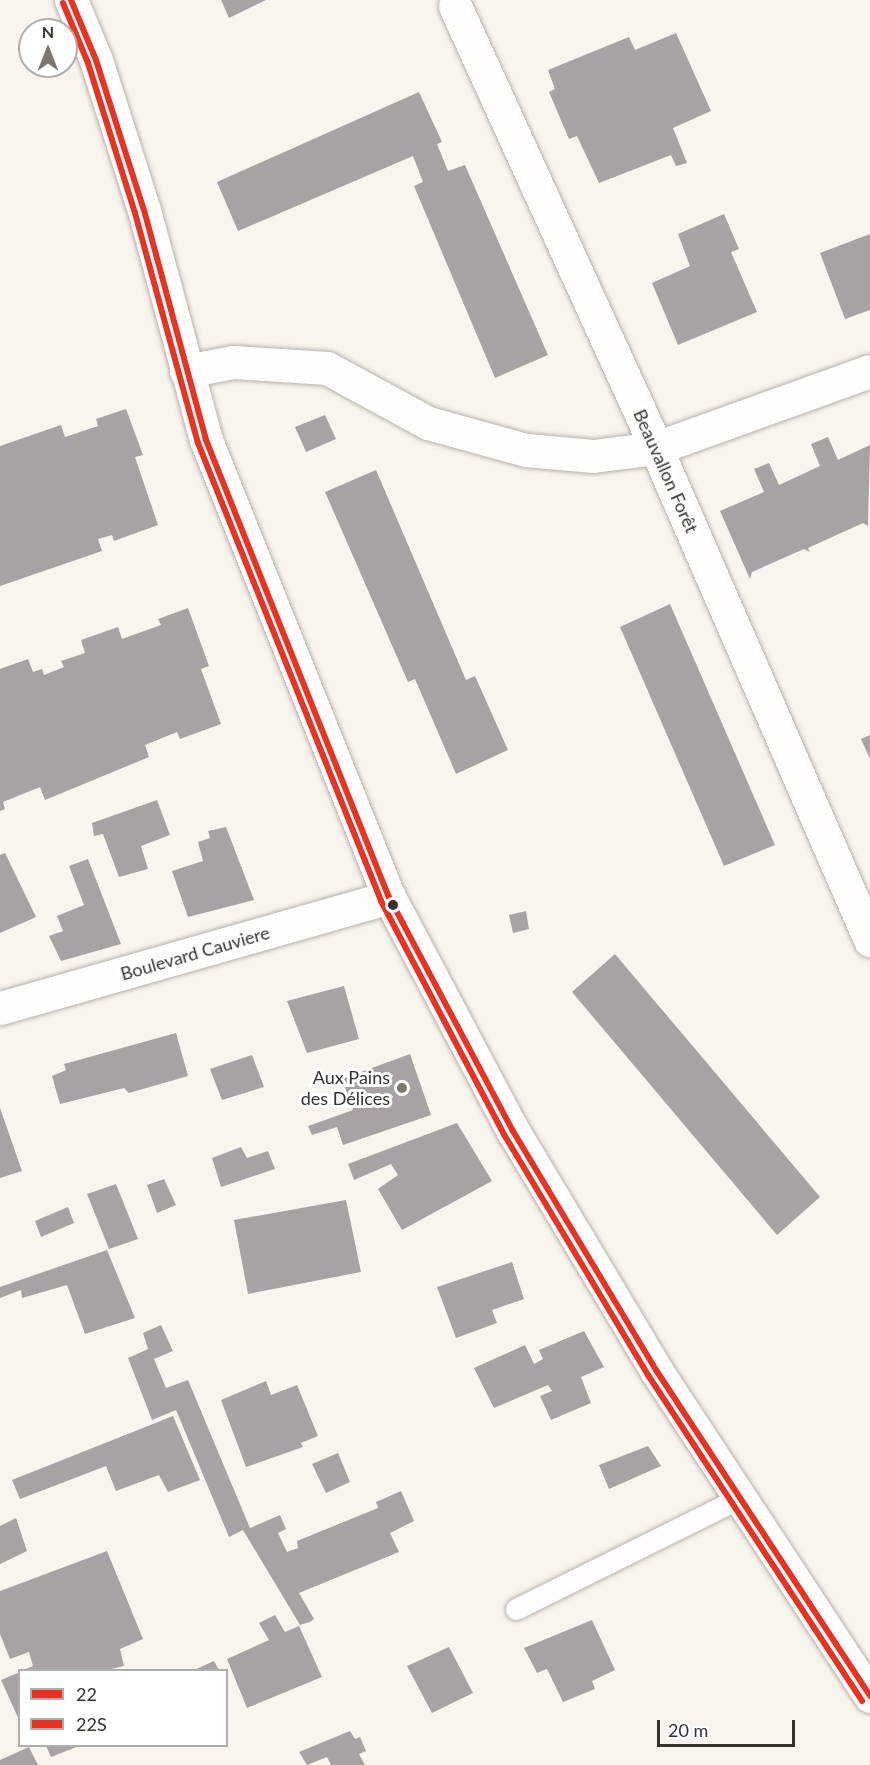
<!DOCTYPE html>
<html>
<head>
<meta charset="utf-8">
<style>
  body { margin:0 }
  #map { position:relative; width:870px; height:1765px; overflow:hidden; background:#faf4ee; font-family:Lato,sans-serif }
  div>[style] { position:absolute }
  .building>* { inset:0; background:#a8a2a5 }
  .roads { filter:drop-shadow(0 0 2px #b7b1ac) drop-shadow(0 0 2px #b7b1ac) }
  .lane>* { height:21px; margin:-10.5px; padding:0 10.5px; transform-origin:10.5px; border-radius:10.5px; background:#fefdfc }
  .street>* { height:33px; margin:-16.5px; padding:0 16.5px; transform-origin:16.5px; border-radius:16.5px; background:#fefdfc }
  .secondary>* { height:33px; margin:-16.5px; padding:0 16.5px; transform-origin:16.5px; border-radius:16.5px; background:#fefdfc }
  .bus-1>* { height:6px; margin:-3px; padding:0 3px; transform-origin:3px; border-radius:3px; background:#e63323 }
  .bus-2>* { height:6px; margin:-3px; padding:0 3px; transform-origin:3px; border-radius:3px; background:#e63323 }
  .dots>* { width:16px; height:16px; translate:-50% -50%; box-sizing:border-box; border:3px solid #fff; border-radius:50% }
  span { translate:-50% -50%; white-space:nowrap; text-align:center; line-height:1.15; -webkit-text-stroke:6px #fff; paint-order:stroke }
  .street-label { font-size:18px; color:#39322c }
  .poi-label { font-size:18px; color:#39322c }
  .right { translate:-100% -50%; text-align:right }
  .legend { position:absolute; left:18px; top:1669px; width:210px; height:78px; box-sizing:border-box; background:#fff; border:2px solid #b0adab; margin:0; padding:8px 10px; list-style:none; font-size:18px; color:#39322c }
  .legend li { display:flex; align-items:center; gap:12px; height:30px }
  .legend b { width:30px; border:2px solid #b0adab }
  .north { position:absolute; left:18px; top:18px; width:60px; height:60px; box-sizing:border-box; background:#fff; border:2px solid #b0adab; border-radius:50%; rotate:0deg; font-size:16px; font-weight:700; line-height:24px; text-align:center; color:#39322c }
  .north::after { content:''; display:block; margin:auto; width:21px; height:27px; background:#7d7670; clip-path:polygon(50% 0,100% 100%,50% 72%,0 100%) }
  .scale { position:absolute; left:657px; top:1720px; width:138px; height:27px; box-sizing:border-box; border:3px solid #39322c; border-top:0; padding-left:8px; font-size:18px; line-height:21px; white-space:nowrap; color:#39322c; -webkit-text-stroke:4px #fff; paint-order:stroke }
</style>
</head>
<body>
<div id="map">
  <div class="building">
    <i style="clip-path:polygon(221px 0,266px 0,229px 18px)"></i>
    <i style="clip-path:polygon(676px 33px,711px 111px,673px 128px,687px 163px,676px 166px,671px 155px,599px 183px,577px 136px,569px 139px,549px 92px,555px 89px,548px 70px,629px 37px,635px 50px)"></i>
    <i style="clip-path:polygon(419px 92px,442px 142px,437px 144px,448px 171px,465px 165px,548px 355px,495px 378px,414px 186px,423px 182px,413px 156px,238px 231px,217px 182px)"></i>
    <i style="clip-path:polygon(724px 214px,739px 249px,731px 252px,757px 312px,678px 345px,652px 283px,690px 266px,678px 234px)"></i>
    <i style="clip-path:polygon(870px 234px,870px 310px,845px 319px,820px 253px)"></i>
    <i style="clip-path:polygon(126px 409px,143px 455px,135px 457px,158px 525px,114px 541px,112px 535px,98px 539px,102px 551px,0 586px,0 446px,61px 425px,65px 437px,98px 426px,96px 419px)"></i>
    <i style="clip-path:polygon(325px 415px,336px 439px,306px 452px,295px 427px)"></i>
    <i style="clip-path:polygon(828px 437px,838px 460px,870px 445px,868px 526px,863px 523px,808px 548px,810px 552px,804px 549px,752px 572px,750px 579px,720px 511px,764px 492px,754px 469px,769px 463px,779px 485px,820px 466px,811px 444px)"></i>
    <i style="clip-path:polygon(376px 470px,466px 680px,475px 676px,508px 750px,456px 774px,415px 679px,408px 682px,325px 492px)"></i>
    <i style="clip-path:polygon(670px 604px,775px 845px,724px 866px,620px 627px)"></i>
    <i style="clip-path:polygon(188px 608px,209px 666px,201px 669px,221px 724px,180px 739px,177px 732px,145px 745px,149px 757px,45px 800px,40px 787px,3px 802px,5px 809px,0 811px,0 669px,28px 659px,33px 672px,42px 669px,44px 675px,64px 667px,61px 661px,85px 653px,81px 640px,118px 627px,122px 639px,161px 625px,158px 619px)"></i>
    <i style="clip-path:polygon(870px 735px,870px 759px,861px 739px)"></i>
    <i style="clip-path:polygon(157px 800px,170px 835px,141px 846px,148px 869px,119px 877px,103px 834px,94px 836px,92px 823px)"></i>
    <i style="clip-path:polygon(226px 827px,254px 900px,188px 917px,172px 871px,203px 861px,198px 842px,210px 838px,208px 831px)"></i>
    <i style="clip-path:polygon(5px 853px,36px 917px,0 933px,0 855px)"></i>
    <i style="clip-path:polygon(88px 859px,121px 944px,61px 961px,49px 936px,63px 931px,57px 916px,84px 905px,69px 866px)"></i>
    <i style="clip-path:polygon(526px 911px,529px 929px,513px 933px,509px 915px)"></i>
    <i style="clip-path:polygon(615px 954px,820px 1197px,777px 1235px,572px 992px)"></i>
    <i style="clip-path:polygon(344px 986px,359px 1039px,307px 1053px,287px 1001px)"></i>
    <i style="clip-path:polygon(176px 1033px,188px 1076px,129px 1093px,124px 1088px,60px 1104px,52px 1076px,66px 1070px,64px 1064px)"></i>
    <i style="clip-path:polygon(410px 1054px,431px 1115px,343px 1145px,337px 1127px,312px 1135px,308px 1126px,353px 1110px,342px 1079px)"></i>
    <i style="clip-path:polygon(252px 1055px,264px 1087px,222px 1100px,210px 1069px)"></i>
    <i style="clip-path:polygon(0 1108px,22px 1171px,0 1178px)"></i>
    <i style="clip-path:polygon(457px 1123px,492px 1181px,402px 1230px,378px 1189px,398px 1175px,391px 1164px,354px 1180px,348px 1164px)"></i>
    <i style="clip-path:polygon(241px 1147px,247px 1158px,268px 1151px,275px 1169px,221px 1187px,212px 1158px)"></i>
    <i style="clip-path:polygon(164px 1179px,176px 1205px,157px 1213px,147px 1185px)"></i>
    <i style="clip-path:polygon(116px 1184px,138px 1239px,109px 1249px,87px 1194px)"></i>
    <i style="clip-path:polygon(346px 1200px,361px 1272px,248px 1294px,234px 1220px)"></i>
    <i style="clip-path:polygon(68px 1207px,74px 1223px,41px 1237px,35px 1221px)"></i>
    <i style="clip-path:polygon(107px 1250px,135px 1318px,85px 1334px,67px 1285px,22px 1298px,21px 1290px,0 1298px,0 1287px)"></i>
    <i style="clip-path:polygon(512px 1262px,524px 1299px,492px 1310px,497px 1323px,456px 1338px,437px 1287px)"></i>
    <i style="clip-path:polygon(161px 1325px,173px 1351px,154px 1359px,166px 1388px,188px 1380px,250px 1528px,280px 1515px,286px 1529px,278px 1533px,287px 1552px,298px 1548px,297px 1541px,378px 1508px,376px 1502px,401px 1491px,414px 1521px,390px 1533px,399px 1552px,299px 1593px,314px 1619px,310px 1622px,300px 1625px,243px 1530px,229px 1537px,176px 1410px,152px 1420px,128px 1358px,148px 1349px,143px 1333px)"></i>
    <i style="clip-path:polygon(584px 1331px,604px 1367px,581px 1377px,591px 1403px,551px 1420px,540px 1396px,552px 1391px,548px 1385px,494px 1408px,474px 1368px,525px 1345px,534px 1364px,543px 1359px,539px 1350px)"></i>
    <i style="clip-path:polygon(266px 1381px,271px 1395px,297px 1385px,318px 1436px,301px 1443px,303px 1447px,246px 1467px,221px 1400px)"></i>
    <i style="clip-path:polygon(173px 1416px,200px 1480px,168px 1492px,159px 1475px,116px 1491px,106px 1466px,20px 1499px,12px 1480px)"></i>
    <i style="clip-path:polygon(648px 1446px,661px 1466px,609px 1489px,599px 1465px)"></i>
    <i style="clip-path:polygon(338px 1453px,350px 1482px,326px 1493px,312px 1464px)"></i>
    <i style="clip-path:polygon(16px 1518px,27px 1551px,0 1564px,0 1526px)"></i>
    <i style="clip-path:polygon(107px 1551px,143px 1639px,120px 1649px,124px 1666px,107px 1670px,23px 1670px,33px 1666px,29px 1652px,10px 1659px,0 1634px,0 1591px)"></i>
    <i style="clip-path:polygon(275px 1615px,285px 1632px,299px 1626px,322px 1677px,247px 1708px,227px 1659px,269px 1640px,259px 1623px)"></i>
    <i style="clip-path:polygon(592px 1620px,615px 1670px,592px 1681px,595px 1689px,563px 1702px,547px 1669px,537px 1673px,524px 1648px)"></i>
    <i style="clip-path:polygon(449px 1647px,473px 1693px,432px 1713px,407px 1666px)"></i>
    <i style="clip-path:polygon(214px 1661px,219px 1670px,194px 1670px)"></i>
    <i style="clip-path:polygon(20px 1672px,20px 1722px,1px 1680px)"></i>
    <i style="clip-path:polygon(350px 1731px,355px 1739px,360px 1737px,366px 1751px,359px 1754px,365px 1765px,331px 1765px,327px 1757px,307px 1765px,299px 1752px)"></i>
    <i style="clip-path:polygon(46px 1746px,79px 1746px,51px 1757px)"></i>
    <i style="clip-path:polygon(29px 1747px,38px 1765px,0 1765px,0 1760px)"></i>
  </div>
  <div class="roads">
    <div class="lane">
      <i style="left:516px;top:1609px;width:250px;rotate:-26.4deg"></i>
    </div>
    <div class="street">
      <i style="left:455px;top:6px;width:486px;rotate:65.5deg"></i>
      <i style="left:656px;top:448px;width:537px;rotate:66.49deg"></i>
      <i style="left:186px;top:371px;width:48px;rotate:-10.8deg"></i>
      <i style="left:233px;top:362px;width:94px;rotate:3.7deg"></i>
      <i style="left:327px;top:368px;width:115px;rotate:28.6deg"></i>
      <i style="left:428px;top:423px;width:102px;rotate:15.4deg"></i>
      <i style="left:526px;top:450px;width:67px;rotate:5.1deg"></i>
      <i style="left:593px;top:456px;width:64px;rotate:-7.2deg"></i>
      <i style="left:656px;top:448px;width:227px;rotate:-19.8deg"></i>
      <i style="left:0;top:1008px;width:405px;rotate:-15.9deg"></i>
    </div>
    <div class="secondary">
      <i style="left:71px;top:0;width:65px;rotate:67.4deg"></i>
      <i style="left:96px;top:60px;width:157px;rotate:72.3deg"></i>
      <i style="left:144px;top:210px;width:238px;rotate:74.9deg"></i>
      <i style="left:206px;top:440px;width:492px;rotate:68.2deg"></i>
      <i style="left:389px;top:897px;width:265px;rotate:62.1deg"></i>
      <i style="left:513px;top:1131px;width:279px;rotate:59.1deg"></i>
      <i style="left:656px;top:1370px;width:390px;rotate:56.7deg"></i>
    </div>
  </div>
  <div class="bus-1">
    <i style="left:71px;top:0;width:65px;rotate:67.4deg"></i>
    <i style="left:96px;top:60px;width:157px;rotate:72.3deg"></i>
    <i style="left:144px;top:210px;width:238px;rotate:74.9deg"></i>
    <i style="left:206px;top:440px;width:492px;rotate:68.2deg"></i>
    <i style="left:389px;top:897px;width:265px;rotate:62.1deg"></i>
    <i style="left:513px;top:1131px;width:279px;rotate:59.1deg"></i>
    <i style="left:656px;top:1370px;width:390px;rotate:56.7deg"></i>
  </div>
  <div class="bus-2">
    <i style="left:63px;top:3px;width:65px;rotate:67.4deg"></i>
    <i style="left:88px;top:63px;width:157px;rotate:72.6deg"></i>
    <i style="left:135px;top:213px;width:238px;rotate:74.7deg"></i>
    <i style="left:198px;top:443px;width:493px;rotate:68.2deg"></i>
    <i style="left:381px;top:901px;width:266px;rotate:62.2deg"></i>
    <i style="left:505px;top:1136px;width:279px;rotate:59.1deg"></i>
    <i style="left:648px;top:1375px;width:390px;rotate:56.7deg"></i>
  </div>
  <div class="dots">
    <i style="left:393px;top:905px;background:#39322c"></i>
    <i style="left:402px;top:1088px;background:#7d7670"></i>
  </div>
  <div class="street-label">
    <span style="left:666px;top:471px;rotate:66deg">Beauvallon Forêt</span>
    <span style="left:195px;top:953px;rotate:-16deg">Boulevard Cauviere</span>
  </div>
  <div class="poi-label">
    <span class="right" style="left:390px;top:1088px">Aux Pains<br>des Délices</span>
  </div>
  <ul class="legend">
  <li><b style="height:8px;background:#e63323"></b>22</li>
  <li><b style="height:8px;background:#e63323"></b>22S</li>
  </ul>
  <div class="north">N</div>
  <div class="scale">20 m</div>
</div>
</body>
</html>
